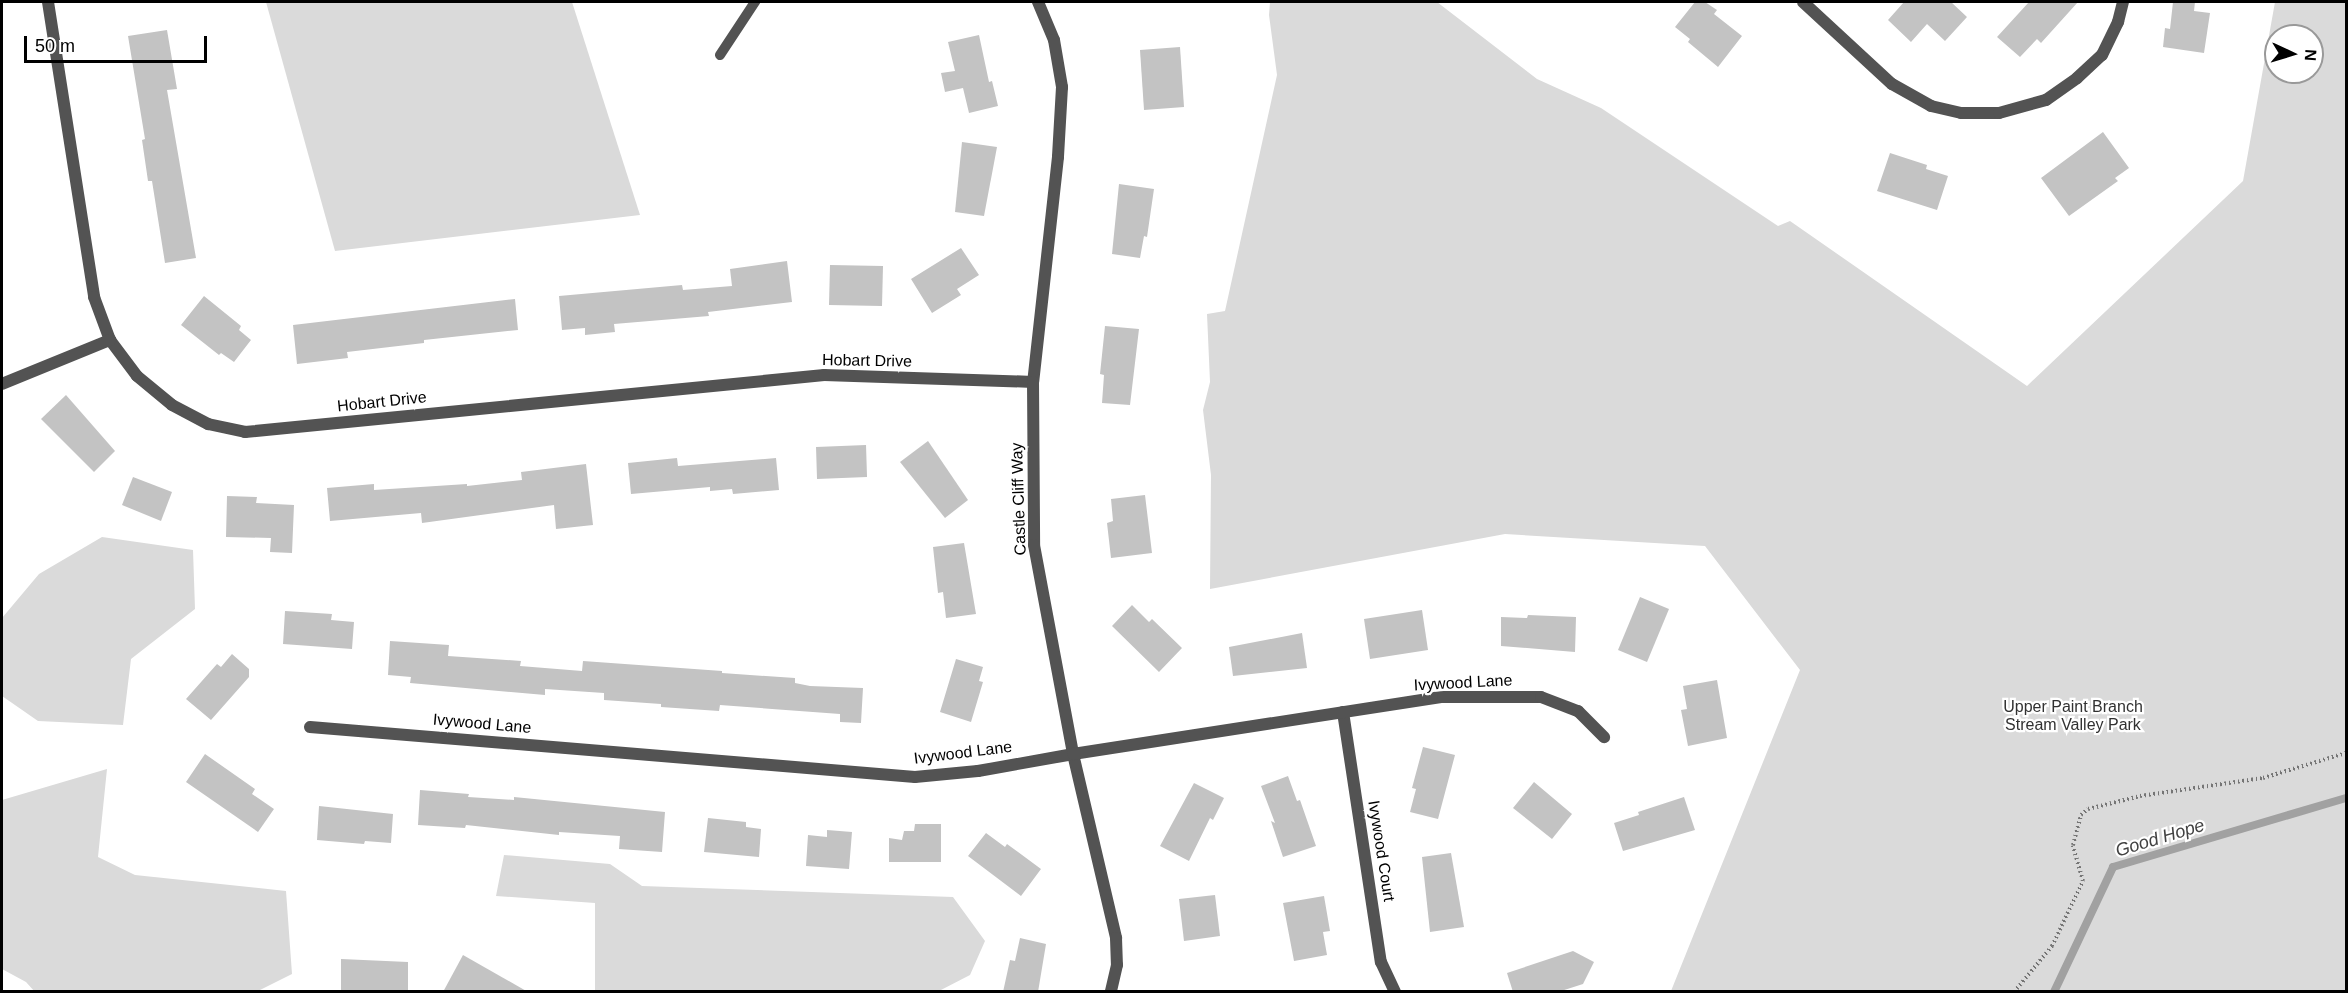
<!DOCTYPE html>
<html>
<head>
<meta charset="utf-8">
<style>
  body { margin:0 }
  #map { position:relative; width:2348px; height:993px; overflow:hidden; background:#fff; font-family:Arial,sans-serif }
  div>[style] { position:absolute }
  .green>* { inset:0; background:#dadada }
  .stream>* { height:8px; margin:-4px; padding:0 4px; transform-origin:4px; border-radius:4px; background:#a1a1a1 }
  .building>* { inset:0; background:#c3c3c3 }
  .path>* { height:4px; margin-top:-2px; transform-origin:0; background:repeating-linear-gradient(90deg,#757575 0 1.5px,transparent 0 4.5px) }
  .lane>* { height:10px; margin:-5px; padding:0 5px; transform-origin:5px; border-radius:5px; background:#535353 }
  .street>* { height:12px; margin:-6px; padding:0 6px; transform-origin:6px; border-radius:6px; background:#535353 }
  span { translate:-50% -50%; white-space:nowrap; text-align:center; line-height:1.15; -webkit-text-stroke:4.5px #fff; paint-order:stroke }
  .street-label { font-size:16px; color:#000 }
  .park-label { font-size:16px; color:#313131 }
  .water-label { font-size:18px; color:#424242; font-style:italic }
  .frame { position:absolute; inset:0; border:3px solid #000; pointer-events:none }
  .north { position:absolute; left:2264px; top:24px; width:60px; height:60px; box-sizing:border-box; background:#fff; border:2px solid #999; border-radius:50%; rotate:94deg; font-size:16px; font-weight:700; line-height:24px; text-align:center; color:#000 }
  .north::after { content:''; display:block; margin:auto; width:21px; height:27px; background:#000; clip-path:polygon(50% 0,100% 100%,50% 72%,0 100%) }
  .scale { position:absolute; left:24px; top:36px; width:183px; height:27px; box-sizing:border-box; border:3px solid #000; border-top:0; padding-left:8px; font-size:18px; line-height:21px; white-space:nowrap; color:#000; -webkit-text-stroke:4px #fff; paint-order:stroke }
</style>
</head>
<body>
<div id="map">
  <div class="green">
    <i style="clip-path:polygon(266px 2px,572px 2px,640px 215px,335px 251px)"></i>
    <i style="clip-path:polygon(evenodd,1270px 2px,1437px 2px,1537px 79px,1601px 108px,1778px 226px,1790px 221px,2027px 386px,2243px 181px,2275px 2px,2346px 2px,2346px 991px,1671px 991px,1800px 670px,1705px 546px,1505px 534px,1210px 589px,1211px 475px,1203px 410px,1210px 382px,1207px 314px,1225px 311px,1277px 75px,1269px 15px,1270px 2px,2276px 36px,2312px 36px,2312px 72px,2276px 72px,2276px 36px)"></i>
    <i style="clip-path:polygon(102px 537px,193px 550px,195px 609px,131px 659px,123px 725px,38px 721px,2px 696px,2px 618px,39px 574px)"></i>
    <i style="clip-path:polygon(107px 769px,98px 857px,135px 875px,286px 891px,292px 974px,258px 991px,35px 992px,26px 982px,2px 969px,2px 800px)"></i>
    <i style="clip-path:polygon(504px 855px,610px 864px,642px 886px,953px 897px,985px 941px,970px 975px,939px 991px,595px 991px,595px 903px,496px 896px)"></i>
  </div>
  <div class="stream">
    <i style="left:2054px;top:992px;width:138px;rotate:-64.7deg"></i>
    <i style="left:2113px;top:867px;width:243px;rotate:-16.5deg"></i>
  </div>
  <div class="building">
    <i style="clip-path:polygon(1695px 2px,1705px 2px,1717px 10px,1714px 14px,1742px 36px,1718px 67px,1688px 42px,1690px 39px,1675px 27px)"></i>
    <i style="clip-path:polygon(1904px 2px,1951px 2px,1967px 17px,1945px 41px,1927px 24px,1911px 42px,1888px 20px)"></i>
    <i style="clip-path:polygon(2029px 2px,2078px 2px,2041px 43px,2037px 39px,2020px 57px,1997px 37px)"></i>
    <i style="clip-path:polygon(2173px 2px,2195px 2px,2194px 11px,2210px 13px,2204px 53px,2163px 47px,2165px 28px,2170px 29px)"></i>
    <i style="clip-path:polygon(167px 30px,177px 89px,167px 90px,196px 258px,165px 263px,152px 181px,148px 181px,142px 140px,145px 139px,128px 36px)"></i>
    <i style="clip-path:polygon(979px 35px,989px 82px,992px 81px,998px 106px,969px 113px,963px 88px,945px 92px,941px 73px,955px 71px,948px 42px)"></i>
    <i style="clip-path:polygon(1180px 47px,1184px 107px,1144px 110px,1140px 50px)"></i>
    <i style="clip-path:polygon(2103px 132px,2129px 168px,2115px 178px,2118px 181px,2069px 216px,2041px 178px)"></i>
    <i style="clip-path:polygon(962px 142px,997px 147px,984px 216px,955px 212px)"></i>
    <i style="clip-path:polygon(1890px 153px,1927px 165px,1926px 169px,1948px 176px,1937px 210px,1877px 191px)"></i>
    <i style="clip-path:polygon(1119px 184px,1154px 189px,1147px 237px,1144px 236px,1140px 258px,1112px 254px)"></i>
    <i style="clip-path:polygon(961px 248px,979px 275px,957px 289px,961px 295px,932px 313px,911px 279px)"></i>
    <i style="clip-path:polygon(787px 261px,792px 302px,708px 312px,709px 316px,614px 324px,615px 332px,585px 335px,585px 328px,562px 330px,559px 296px,682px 285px,683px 290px,732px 286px,730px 269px)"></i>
    <i style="clip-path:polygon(830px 265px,883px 266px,882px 306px,829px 305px)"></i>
    <i style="clip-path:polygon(204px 296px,241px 326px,239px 330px,251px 340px,234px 362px,221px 353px,219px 355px,181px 325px)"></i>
    <i style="clip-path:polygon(515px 299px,518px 330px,424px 340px,424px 343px,347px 352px,348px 358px,297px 364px,293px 325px)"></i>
    <i style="clip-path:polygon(1105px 326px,1139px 329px,1130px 405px,1102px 403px,1104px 375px,1100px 374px)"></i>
    <i style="clip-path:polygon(66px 395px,115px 451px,94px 472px,41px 419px)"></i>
    <i style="clip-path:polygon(928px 441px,968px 500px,945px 518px,900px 462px)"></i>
    <i style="clip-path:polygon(866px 445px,867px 477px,817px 479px,816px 447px)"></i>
    <i style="clip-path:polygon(677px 458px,678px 466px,776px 458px,779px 490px,733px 494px,732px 489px,710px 491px,710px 487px,631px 494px,628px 463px)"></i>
    <i style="clip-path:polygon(586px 464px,593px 525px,556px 529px,554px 505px,422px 523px,421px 513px,330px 521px,327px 488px,374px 484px,374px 490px,467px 484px,467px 486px,522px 480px,521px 472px)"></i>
    <i style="clip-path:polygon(133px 477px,172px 492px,161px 521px,122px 505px)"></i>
    <i style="clip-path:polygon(1145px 495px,1152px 553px,1111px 558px,1107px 523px,1113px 521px,1111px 499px)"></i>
    <i style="clip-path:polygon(227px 496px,257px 497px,256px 503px,294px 505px,292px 553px,270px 552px,271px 538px,226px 537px)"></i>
    <i style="clip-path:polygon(964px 543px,976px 614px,946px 618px,943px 592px,938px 593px,933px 547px)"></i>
    <i style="clip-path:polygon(1640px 597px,1669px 609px,1647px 662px,1618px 650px)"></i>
    <i style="clip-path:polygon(1132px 605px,1149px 622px,1152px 619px,1182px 648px,1159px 672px,1112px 626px)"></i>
    <i style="clip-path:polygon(1422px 610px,1428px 650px,1370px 659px,1364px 619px)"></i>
    <i style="clip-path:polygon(285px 611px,332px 614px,331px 620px,354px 622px,352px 649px,283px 644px)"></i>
    <i style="clip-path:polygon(1528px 615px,1576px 617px,1575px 652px,1501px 646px,1501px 617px,1527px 618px)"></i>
    <i style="clip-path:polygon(1302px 633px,1307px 668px,1233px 676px,1229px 647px)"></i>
    <i style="clip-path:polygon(390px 641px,449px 645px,448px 656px,521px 661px,520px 666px,582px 671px,583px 661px,722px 671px,722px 673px,795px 678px,795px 683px,810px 686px,863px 688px,861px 723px,840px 722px,840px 714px,720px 705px,719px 711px,661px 707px,661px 704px,604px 700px,604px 693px,545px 689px,545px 695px,410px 683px,411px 677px,388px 675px)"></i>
    <i style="clip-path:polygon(232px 654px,249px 669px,249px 677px,211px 720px,186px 699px,217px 664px,221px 667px)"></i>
    <i style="clip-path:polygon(956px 659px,983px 667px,979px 681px,983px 682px,971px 722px,940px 712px)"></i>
    <i style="clip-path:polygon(1717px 680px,1727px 738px,1688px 746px,1681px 710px,1687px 709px,1683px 686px)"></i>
    <i style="clip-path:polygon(1423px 747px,1455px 755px,1438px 819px,1410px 812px,1416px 789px,1412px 788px)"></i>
    <i style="clip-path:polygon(205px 754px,255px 789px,252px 794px,274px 809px,258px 832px,186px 782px)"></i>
    <i style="clip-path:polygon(1288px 776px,1297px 801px,1300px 800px,1316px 846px,1283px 857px,1271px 821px,1275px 823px,1261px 786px)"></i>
    <i style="clip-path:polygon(1534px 782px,1572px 814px,1552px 839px,1513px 808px)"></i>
    <i style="clip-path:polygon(1194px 783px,1224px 798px,1213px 820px,1210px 818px,1189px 861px,1160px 846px)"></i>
    <i style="clip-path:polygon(420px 790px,469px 794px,468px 797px,514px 800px,514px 797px,665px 812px,662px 852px,619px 849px,620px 836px,559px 832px,559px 835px,466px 825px,465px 828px,418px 825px)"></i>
    <i style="clip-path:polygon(1684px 797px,1695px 830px,1623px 851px,1614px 823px,1639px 815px,1638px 812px)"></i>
    <i style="clip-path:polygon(319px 806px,393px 814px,391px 843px,365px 841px,364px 844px,317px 840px)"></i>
    <i style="clip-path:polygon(708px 818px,746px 822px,746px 827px,761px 829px,759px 857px,704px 852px)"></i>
    <i style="clip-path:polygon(915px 824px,941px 824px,941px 862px,889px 862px,889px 838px,902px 840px,904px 831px,914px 831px)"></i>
    <i style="clip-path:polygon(827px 830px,852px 832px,849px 869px,806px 866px,808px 835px,827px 837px)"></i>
    <i style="clip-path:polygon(986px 833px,1005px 847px,1007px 844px,1041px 869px,1021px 896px,968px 856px)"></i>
    <i style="clip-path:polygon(1451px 853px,1464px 927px,1430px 932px,1422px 857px)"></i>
    <i style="clip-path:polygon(1215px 895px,1220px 936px,1184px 941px,1179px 899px)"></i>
    <i style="clip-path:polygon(1324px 896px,1330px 931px,1323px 932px,1327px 955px,1294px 961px,1283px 903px)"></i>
    <i style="clip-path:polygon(1020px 938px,1046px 944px,1038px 992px,1003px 992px,1010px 960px,1015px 961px)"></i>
    <i style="clip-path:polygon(1573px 951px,1594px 962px,1583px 984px,1558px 992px,1513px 992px,1507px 973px)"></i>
    <i style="clip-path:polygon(463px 955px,528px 992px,443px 992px)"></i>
    <i style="clip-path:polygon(341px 959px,408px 962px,408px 991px,341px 992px)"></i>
  </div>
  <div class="path">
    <i style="left:2014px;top:992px;width:60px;rotate:-50.4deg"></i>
    <i style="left:2052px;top:946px;width:72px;rotate:-64.5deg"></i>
    <i style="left:2083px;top:881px;width:37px;rotate:-106deg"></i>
    <i style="left:2073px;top:845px;width:31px;rotate:-75deg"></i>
    <i style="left:2081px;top:815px;width:9px;rotate:-41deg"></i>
    <i style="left:2088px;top:809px;width:54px;rotate:-14deg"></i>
    <i style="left:2140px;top:796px;width:124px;rotate:-8.3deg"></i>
    <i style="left:2263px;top:778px;width:87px;rotate:-16.8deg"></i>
  </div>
  <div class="lane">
    <i style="left:720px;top:55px;width:64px;rotate:-56.6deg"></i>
  </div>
  <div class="street">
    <i style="left:48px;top:2px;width:299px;rotate:81.1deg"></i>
    <i style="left:94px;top:297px;width:46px;rotate:69.6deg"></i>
    <i style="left:110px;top:340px;width:45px;rotate:53.1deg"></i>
    <i style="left:137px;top:376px;width:45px;rotate:39.6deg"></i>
    <i style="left:172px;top:405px;width:41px;rotate:27.8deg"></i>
    <i style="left:208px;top:424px;width:38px;rotate:12deg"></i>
    <i style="left:245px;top:432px;width:582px;rotate:-5.62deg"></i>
    <i style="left:824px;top:375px;width:209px;rotate:1.9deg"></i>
    <i style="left:1038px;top:2px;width:41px;rotate:67.2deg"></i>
    <i style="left:1054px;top:40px;width:48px;rotate:80.3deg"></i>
    <i style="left:1062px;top:87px;width:70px;rotate:93.3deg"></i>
    <i style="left:1058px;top:157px;width:226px;rotate:96.3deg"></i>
    <i style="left:1033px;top:382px;width:163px;rotate:89.6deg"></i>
    <i style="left:1034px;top:545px;width:213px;rotate:79.4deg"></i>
    <i style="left:1073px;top:754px;width:189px;rotate:76.8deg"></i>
    <i style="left:1116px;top:938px;width:27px;rotate:88deg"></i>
    <i style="left:1117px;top:965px;width:28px;rotate:103deg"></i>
    <i style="left:1803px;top:2px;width:121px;rotate:42.7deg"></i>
    <i style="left:1892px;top:84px;width:45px;rotate:29.4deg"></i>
    <i style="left:1931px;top:106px;width:31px;rotate:13deg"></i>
    <i style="left:1961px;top:113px;width:38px"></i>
    <i style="left:1999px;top:113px;width:49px;rotate:-15.5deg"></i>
    <i style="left:2046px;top:100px;width:38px;rotate:-35deg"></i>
    <i style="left:2077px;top:78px;width:34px;rotate:-43deg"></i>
    <i style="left:2102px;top:55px;width:37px;rotate:-64deg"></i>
    <i style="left:2118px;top:22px;width:21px;rotate:-76deg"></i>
    <i style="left:2px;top:384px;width:117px;rotate:-22.2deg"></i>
    <i style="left:1343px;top:712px;width:253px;rotate:81.4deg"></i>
    <i style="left:1381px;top:962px;width:33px;rotate:65deg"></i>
    <i style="left:310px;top:727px;width:607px;rotate:4.72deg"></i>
    <i style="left:915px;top:777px;width:63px;rotate:-5.4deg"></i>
    <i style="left:978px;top:771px;width:97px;rotate:-10.1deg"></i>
    <i style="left:1073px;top:754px;width:374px;rotate:-8.8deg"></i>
    <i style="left:1443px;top:697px;width:98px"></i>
    <i style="left:1541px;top:697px;width:40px;rotate:21deg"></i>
    <i style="left:1578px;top:711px;width:37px;rotate:45deg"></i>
  </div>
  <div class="street-label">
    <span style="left:867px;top:361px;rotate:1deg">Hobart Drive</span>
    <span style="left:382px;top:402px;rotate:-6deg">Hobart Drive</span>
    <span style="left:1019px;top:499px;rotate:-92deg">Castle Cliff Way</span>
    <span style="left:1463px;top:683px;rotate:-3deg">Ivywood Lane</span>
    <span style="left:482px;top:724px;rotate:5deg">Ivywood Lane</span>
    <span style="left:963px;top:753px;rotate:-7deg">Ivywood Lane</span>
    <span style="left:1381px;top:851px;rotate:81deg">Ivywood Court</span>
  </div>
  <div class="park-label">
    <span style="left:2073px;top:716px">Upper Paint Branch<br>Stream Valley Park</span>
  </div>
  <div class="water-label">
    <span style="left:2160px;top:838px;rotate:-17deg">Good Hope</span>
  </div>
  <div class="frame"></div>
  <div class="north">N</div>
  <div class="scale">50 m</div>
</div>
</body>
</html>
